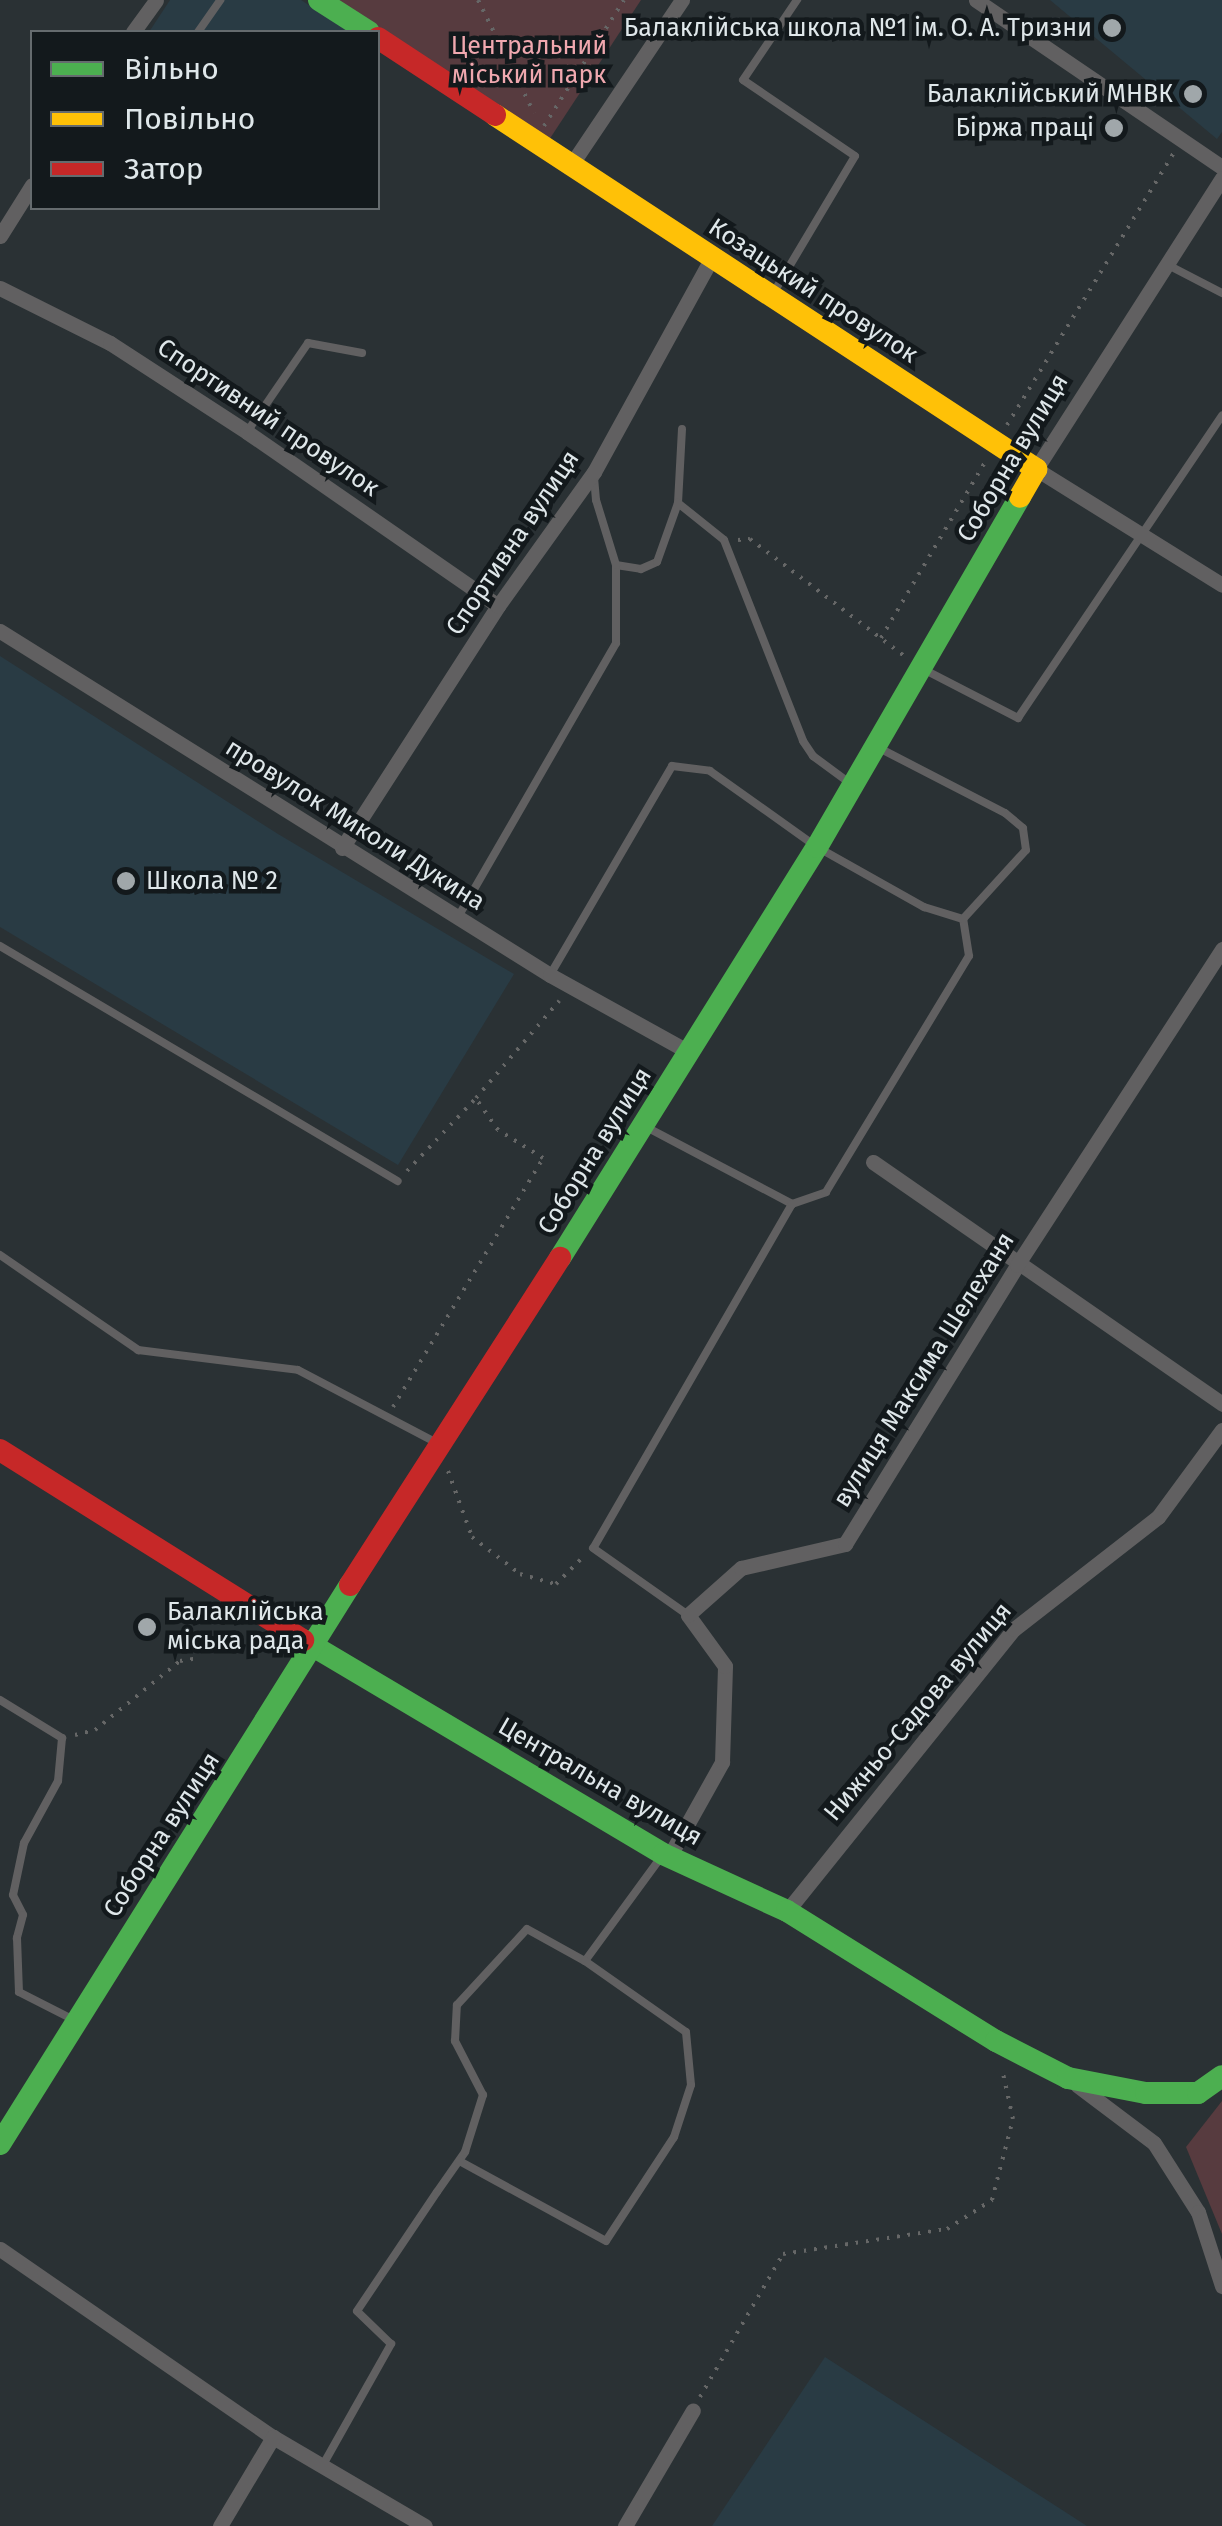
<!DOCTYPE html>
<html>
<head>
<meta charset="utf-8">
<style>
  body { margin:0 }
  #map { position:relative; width:1222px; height:2526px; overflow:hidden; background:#2a3134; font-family:"Fira Sans",sans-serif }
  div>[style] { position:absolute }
  .built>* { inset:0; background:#293b44 }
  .green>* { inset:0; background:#573b3f }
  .path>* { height:4px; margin-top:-2px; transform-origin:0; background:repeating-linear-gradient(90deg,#666767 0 2.5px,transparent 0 10.5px) }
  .lane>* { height:8px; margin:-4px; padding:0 4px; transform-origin:4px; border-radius:4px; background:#616061 }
  .street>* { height:15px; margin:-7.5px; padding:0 7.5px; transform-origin:7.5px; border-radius:7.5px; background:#616061 }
  .fast>* { height:22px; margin:-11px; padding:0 11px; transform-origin:11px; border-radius:11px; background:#4caf50 }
  .slow>* { height:22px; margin:-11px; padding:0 11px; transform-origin:11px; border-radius:11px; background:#ffc107 }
  .jam>* { height:22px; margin:-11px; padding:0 11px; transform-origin:11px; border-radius:11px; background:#c62828 }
  .dots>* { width:28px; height:28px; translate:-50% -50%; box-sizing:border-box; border:5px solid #13191c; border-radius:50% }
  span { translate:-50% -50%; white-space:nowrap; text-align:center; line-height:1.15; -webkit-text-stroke:9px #13191c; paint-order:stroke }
  .poi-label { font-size:25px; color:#dfe7ea }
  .right { translate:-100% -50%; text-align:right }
  .left { translate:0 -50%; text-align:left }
  .park-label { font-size:25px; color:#f0a8af }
  .street-label { font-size:25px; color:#dfe7ea }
  .legend { position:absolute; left:30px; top:30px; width:350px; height:180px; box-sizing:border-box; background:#13191c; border:2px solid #656b6e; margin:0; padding:12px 18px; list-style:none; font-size:30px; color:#dfe7ea }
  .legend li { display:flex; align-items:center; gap:20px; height:50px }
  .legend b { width:50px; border:2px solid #656b6e }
</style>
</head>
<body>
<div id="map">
  <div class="built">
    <i style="clip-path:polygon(170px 0,301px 0,350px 32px,149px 32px)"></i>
    <i style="clip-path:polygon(1050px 0,1222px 0,1222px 132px,1217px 139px)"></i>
    <i style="clip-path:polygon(0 656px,278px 834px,514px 974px,398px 1165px,0 927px)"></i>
    <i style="clip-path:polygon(825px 2357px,1087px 2526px,712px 2526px)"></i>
  </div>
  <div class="green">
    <i style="clip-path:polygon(325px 0,641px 0,545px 146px)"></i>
    <i style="clip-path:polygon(1222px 2101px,1222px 2234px,1186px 2147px)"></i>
  </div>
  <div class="path">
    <i style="left:478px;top:0;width:126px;rotate:63.6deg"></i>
    <i style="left:544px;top:126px;width:149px;rotate:-57.6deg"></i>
    <i style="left:1007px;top:425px;width:320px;rotate:-58.5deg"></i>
    <i style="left:738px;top:540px;width:12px;rotate:-5deg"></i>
    <i style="left:750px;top:539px;width:193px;rotate:37.2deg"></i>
    <i style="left:881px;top:638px;width:208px;rotate:-59.4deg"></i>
    <i style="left:407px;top:1171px;width:100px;rotate:-46.6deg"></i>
    <i style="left:393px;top:1407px;width:291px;rotate:-58.9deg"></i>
    <i style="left:543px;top:1158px;width:53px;rotate:-148.1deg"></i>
    <i style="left:498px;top:1130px;width:39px;rotate:-125deg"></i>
    <i style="left:476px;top:1098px;width:128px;rotate:-49.4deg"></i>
    <i style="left:448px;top:1471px;width:70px;rotate:70deg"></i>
    <i style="left:472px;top:1537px;width:61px;rotate:37.6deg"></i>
    <i style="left:520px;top:1574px;width:37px;rotate:16deg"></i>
    <i style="left:556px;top:1584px;width:37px;rotate:-45deg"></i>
    <i style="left:75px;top:1735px;width:21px;rotate:-14deg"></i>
    <i style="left:95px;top:1730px;width:109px;rotate:-39.1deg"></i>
    <i style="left:180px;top:1661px;width:20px;rotate:-9deg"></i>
    <i style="left:700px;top:2397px;width:165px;rotate:-59.9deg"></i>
    <i style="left:783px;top:2254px;width:166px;rotate:-8.7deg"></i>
    <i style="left:947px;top:2229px;width:54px;rotate:-32.8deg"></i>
    <i style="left:992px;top:2200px;width:84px;rotate:-75.5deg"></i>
    <i style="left:1013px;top:2119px;width:51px;rotate:-102.4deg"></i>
  </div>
  <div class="lane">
    <i style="left:198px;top:32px;width:39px;rotate:-55deg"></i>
    <i style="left:1166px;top:264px;width:63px;rotate:27.4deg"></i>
    <i style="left:774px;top:292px;width:158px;rotate:-59.2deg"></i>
    <i style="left:855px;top:156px;width:135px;rotate:-145.8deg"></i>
    <i style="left:743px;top:80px;width:97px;rotate:-56deg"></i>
    <i style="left:682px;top:429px;width:74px;rotate:93.1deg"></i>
    <i style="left:678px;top:503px;width:59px;rotate:38.8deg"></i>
    <i style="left:724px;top:540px;width:216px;rotate:68.5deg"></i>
    <i style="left:803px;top:741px;width:18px;rotate:56deg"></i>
    <i style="left:813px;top:756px;width:47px;rotate:36.4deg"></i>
    <i style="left:247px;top:432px;width:108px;rotate:-55.6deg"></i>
    <i style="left:308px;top:343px;width:55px;rotate:10.5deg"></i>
    <i style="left:616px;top:565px;width:25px;rotate:9deg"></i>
    <i style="left:641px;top:569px;width:17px;rotate:-24deg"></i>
    <i style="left:657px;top:562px;width:63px;rotate:-70.4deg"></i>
    <i style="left:925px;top:670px;width:105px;rotate:27.3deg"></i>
    <i style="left:1018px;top:718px;width:365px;rotate:-56deg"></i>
    <i style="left:458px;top:917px;width:316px;rotate:-60deg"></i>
    <i style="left:616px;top:643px;width:78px;rotate:-90deg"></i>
    <i style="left:616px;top:565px;width:68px;rotate:-107.1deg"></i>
    <i style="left:596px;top:500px;width:24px;rotate:-95deg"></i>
    <i style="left:0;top:946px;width:462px;rotate:30.6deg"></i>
    <i style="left:550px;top:975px;width:242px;rotate:-59.7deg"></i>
    <i style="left:672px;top:766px;width:38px;rotate:7deg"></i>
    <i style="left:710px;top:771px;width:131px;rotate:35.4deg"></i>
    <i style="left:817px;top:847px;width:123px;rotate:29.3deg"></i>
    <i style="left:924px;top:907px;width:41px;rotate:17.1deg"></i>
    <i style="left:650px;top:1129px;width:161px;rotate:27.8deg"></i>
    <i style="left:792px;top:1204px;width:397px;rotate:120deg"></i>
    <i style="left:593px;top:1548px;width:116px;rotate:35.2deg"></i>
    <i style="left:792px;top:1204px;width:36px;rotate:-19deg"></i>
    <i style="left:826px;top:1192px;width:276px;rotate:-58.8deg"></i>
    <i style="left:969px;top:956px;width:37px;rotate:-99deg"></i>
    <i style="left:963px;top:919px;width:93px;rotate:-47.6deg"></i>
    <i style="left:1026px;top:850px;width:22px;rotate:-98deg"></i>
    <i style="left:1023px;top:828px;width:23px;rotate:-140deg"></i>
    <i style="left:1005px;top:813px;width:142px;rotate:-152.7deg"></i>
    <i style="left:0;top:1255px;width:168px;rotate:34.5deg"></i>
    <i style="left:138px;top:1350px;width:161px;rotate:7.1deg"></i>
    <i style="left:298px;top:1370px;width:157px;rotate:27.7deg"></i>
    <i style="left:0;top:1700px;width:73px;rotate:31.5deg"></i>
    <i style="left:62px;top:1738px;width:43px;rotate:95.3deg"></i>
    <i style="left:58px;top:1781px;width:71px;rotate:118.7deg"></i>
    <i style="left:24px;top:1843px;width:53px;rotate:101.9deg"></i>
    <i style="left:13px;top:1895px;width:22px;rotate:63deg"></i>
    <i style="left:23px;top:1915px;width:24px;rotate:105deg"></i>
    <i style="left:17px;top:1938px;width:54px;rotate:87.9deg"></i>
    <i style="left:19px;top:1992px;width:59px;rotate:27deg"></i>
    <i style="left:585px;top:1961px;width:129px;rotate:-53.8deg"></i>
    <i style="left:324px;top:2463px;width:137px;rotate:-60.6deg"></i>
    <i style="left:391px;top:2344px;width:47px;rotate:-135.9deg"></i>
    <i style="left:357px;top:2311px;width:143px;rotate:-56.1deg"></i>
    <i style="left:437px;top:2192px;width:49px;rotate:-55deg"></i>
    <i style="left:465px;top:2152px;width:60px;rotate:-72.5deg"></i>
    <i style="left:483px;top:2095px;width:61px;rotate:-117.4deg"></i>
    <i style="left:455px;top:2041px;width:36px;rotate:-87deg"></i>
    <i style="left:457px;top:2005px;width:103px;rotate:-47.4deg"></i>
    <i style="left:527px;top:1929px;width:66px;rotate:28.9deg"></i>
    <i style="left:585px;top:1961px;width:123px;rotate:35.1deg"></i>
    <i style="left:686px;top:2032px;width:53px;rotate:84.6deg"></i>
    <i style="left:691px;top:2085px;width:55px;rotate:108.1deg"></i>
    <i style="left:674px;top:2137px;width:124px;rotate:123.2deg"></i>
    <i style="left:606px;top:2241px;width:167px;rotate:-151.4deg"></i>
  </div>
  <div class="street">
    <i style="left:976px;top:0;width:297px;rotate:34.2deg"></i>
    <i style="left:133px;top:32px;width:39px;rotate:-54deg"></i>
    <i style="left:571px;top:165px;width:199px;rotate:-56.1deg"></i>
    <i style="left:1222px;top:178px;width:345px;rotate:122.6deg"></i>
    <i style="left:1036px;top:469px;width:219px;rotate:31.9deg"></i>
    <i style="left:0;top:236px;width:60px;rotate:-57.9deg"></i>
    <i style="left:0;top:288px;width:123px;rotate:26.6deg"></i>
    <i style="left:110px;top:343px;width:163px;rotate:33deg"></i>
    <i style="left:247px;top:432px;width:305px;rotate:34.7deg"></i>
    <i style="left:0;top:631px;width:649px;rotate:32.02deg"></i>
    <i style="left:550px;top:975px;width:159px;rotate:29deg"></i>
    <i style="left:342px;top:848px;width:288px;rotate:-57.2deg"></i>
    <i style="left:498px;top:606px;width:165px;rotate:-54.4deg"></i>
    <i style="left:594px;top:472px;width:245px;rotate:-61.2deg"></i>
    <i style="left:873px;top:1162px;width:425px;rotate:34.7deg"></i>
    <i style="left:669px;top:1857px;width:109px;rotate:-60.8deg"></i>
    <i style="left:722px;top:1762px;width:96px;rotate:-88.2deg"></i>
    <i style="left:725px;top:1666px;width:63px;rotate:-126deg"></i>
    <i style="left:688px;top:1615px;width:71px;rotate:-41.6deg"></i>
    <i style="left:741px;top:1568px;width:107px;rotate:-13deg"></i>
    <i style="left:845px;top:1544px;width:328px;rotate:-58.3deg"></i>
    <i style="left:1017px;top:1265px;width:377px;rotate:-57deg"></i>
    <i style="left:787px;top:1911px;width:362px;rotate:-51.2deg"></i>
    <i style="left:1014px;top:1629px;width:182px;rotate:-37.9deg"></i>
    <i style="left:1158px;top:1517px;width:108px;rotate:-53.7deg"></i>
    <i style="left:1077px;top:2085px;width:96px;rotate:37deg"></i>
    <i style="left:1154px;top:2143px;width:82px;rotate:57.5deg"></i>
    <i style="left:1198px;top:2212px;width:78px;rotate:72deg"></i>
    <i style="left:0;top:2249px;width:331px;rotate:34.6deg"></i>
    <i style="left:273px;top:2437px;width:176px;rotate:30.4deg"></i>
    <i style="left:220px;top:2526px;width:104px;rotate:-59.2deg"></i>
    <i style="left:625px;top:2526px;width:134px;rotate:-59.6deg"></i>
  </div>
  <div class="fast">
    <i style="left:319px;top:0;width:59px;rotate:32.6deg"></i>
    <i style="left:560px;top:1258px;width:485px;rotate:-58deg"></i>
    <i style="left:817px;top:847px;width:405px;rotate:-59.9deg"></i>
    <i style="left:303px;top:1640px;width:419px;rotate:30.7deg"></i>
    <i style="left:663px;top:1854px;width:136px;rotate:24.7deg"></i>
    <i style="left:787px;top:1911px;width:246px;rotate:31.9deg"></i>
    <i style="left:996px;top:2041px;width:81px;rotate:27.2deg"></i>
    <i style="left:1068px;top:2078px;width:79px;rotate:10.9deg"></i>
    <i style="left:1146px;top:2093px;width:52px"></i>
    <i style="left:1198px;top:2093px;width:29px;rotate:-35deg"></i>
    <i style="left:0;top:2144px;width:660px;rotate:-57.95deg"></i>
  </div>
  <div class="slow">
    <i style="left:495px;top:115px;width:647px;rotate:33.2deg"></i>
    <i style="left:1036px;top:469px;width:32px;rotate:120deg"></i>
  </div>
  <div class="jam">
    <i style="left:378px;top:38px;width:140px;rotate:33.3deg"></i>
    <i style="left:0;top:1450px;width:358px;rotate:32.1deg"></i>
    <i style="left:350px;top:1585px;width:389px;rotate:-57.3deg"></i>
  </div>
  <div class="dots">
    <i style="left:1112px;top:28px;background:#a0a7aa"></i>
    <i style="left:1193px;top:94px;background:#a0a7aa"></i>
    <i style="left:1114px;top:128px;background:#a0a7aa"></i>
    <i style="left:126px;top:881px;background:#a0a7aa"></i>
    <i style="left:147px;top:1627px;background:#a0a7aa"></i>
  </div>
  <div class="poi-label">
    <span class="right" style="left:1092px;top:28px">Балаклійська школа №1 ім. О. А. Тризни</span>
    <span class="right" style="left:1173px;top:94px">Балаклійський МНВК</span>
    <span class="right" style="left:1094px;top:128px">Біржа праці</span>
    <span class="left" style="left:146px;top:881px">Школа № 2</span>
    <span class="left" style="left:167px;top:1627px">Балаклійська<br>міська рада</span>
  </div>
  <div class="park-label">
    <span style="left:529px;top:61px">Центральний<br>міський парк</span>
  </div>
  <div class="street-label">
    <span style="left:813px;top:291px;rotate:33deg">Козацький провулок</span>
    <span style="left:268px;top:418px;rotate:34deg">Спортивний провулок</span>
    <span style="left:1013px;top:458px;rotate:-59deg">Соборна вулиця</span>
    <span style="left:513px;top:543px;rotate:-56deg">Спортивна вулиця</span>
    <span style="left:355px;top:825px;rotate:32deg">провулок Миколи Дукина</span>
    <span style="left:595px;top:1151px;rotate:-58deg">Соборна вулиця</span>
    <span style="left:924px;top:1370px;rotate:-58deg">вулиця Максима Шелеханя</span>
    <span style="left:918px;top:1712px;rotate:-50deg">Нижньо-Садова вулиця</span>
    <span style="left:600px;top:1782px;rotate:30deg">Центральна вулиця</span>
    <span style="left:162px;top:1835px;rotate:-57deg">Соборна вулиця</span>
  </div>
  <ul class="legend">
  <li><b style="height:12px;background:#4caf50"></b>Вільно</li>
  <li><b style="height:12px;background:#ffc107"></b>Повільно</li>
  <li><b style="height:12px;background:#c62828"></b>Затор</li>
  </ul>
</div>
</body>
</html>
